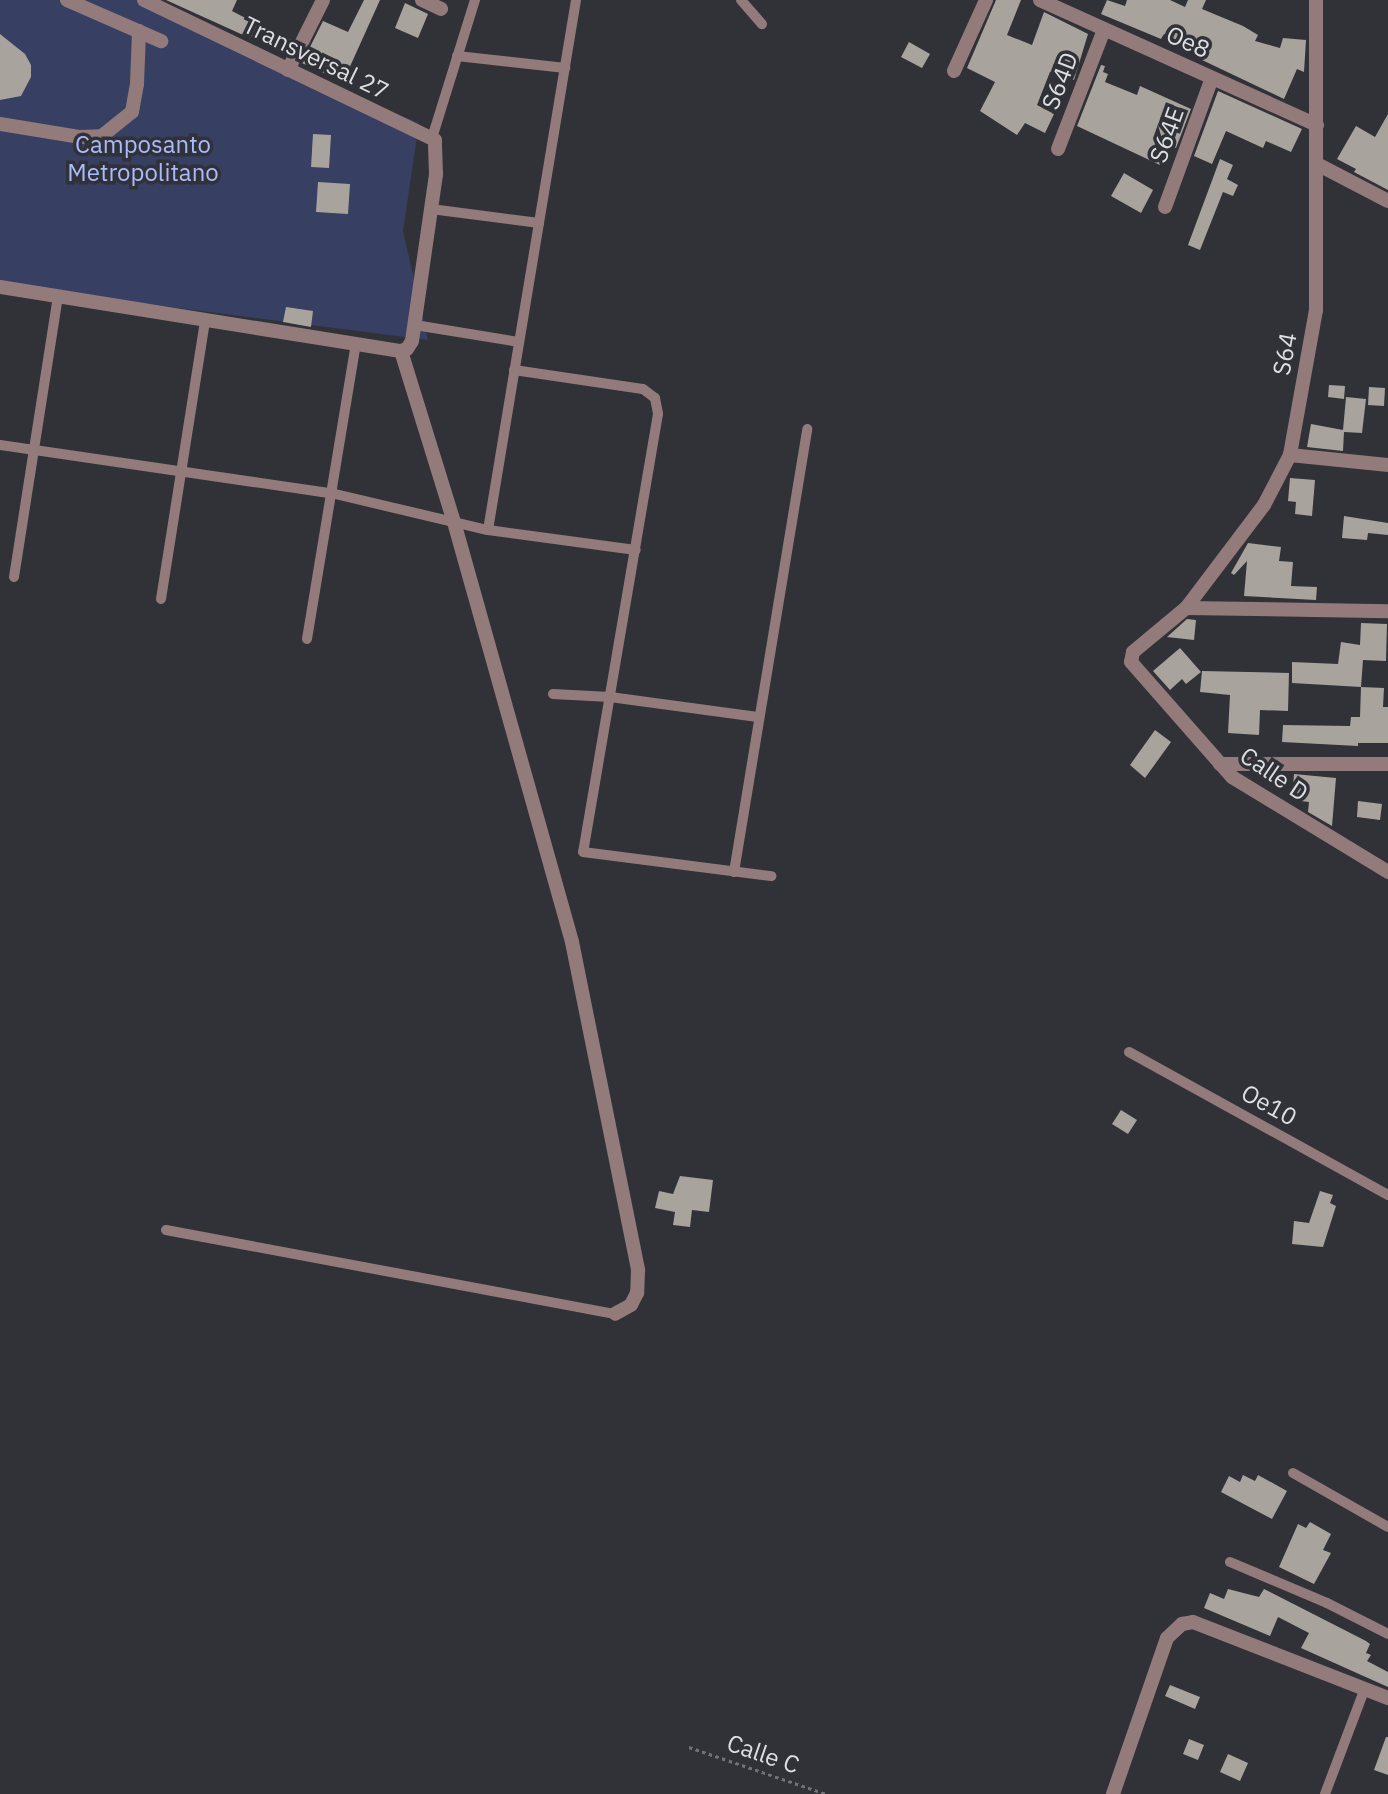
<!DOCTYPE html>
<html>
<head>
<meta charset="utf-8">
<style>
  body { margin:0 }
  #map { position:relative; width:1388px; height:1794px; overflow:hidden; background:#313238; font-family:"IBM Plex Sans",sans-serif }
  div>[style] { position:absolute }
  .green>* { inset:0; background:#373f62 }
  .building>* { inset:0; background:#a8a39d }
  .path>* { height:2.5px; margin-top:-1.25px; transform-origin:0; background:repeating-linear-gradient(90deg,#717277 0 3.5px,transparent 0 7px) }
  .lane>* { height:10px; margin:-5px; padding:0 5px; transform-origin:5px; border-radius:5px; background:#947b7b }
  .street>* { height:14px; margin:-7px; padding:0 7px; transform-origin:7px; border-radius:7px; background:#947b7b }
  span { translate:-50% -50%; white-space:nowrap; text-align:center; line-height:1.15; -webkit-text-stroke:7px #313238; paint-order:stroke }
  .street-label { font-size:24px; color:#dedfe3 }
  .park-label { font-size:24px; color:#a9bafe }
</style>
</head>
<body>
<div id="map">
  <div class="green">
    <i style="clip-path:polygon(0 0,144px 0,288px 70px,419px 123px,403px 231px,428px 340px,0 285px)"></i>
  </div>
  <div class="building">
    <i style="clip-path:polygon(166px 0,237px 0,232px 11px,259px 25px,252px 39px)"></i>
    <i style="clip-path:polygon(364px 0,380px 0,343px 82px,302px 63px,323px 21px,348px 32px)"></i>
    <i style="clip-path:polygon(996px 0,1021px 0,1007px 35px,1032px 45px,1044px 12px,1088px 34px,1074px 80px,1050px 72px,1037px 105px,1054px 114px,1045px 133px,1025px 123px,1017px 135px,980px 111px,995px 82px,967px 68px)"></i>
    <i style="clip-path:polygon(1107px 0,1125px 6px,1127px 0,1170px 0,1185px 7px,1188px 0,1206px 0,1202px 9px,1243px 26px,1258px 35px,1255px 41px,1280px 48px,1283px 38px,1306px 40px,1304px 72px,1297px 69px,1284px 99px,1202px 60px,1205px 53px,1164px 34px,1161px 39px,1101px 14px)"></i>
    <i style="clip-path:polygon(405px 3px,428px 14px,418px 38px,395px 28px)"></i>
    <i style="clip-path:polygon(0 34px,25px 54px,31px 65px,31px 77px,21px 96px,0 100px)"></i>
    <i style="clip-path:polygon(281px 35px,292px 40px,285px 54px,275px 49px)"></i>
    <i style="clip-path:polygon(909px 42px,930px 54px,922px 68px,901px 57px)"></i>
    <i style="clip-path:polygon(1101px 65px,1105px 66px,1103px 72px,1108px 74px,1105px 82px,1137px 95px,1140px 86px,1191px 109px,1176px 148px,1169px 145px,1160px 165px,1077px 126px)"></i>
    <i style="clip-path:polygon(1218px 91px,1302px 129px,1291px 152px,1266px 141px,1263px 148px,1226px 131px,1212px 164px,1194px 156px)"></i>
    <i style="clip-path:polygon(1388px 114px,1388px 190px,1354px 172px,1356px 169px,1337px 159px,1356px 126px,1375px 137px)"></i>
    <i style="clip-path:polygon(313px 134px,331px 135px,329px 168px,311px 167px)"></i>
    <i style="clip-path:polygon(1220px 159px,1233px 165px,1227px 179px,1238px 185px,1233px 196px,1223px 192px,1200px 250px,1188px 245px)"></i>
    <i style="clip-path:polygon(1124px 173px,1153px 190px,1141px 213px,1111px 196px)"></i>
    <i style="clip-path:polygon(318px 182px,350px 184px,348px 214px,316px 212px)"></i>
    <i style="clip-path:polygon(286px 307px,313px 311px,311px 327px,283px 322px)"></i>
    <i style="clip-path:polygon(1329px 385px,1345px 386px,1344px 399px,1328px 397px)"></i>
    <i style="clip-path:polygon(1369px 387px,1385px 388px,1384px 406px,1368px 405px)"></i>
    <i style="clip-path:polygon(1346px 397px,1366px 399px,1362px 433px,1344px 432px,1343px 451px,1307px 447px,1311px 424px,1343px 430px)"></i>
    <i style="clip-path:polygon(1290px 478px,1315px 480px,1312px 516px,1295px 514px,1296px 502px,1288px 501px)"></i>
    <i style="clip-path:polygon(1344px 516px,1388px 523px,1388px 535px,1368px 533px,1367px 540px,1342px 538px)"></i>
    <i style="clip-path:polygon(1248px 543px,1281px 547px,1279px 561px,1293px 562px,1291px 586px,1317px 587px,1316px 600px,1244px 596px,1247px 561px,1234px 575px,1231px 573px)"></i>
    <i style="clip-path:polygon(1187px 619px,1196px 620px,1194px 640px,1167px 637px)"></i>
    <i style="clip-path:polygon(1361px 623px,1387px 624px,1386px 661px,1363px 660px,1361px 687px,1292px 683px,1292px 662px,1338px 664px,1341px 642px,1360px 645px)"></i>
    <i style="clip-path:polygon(1180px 648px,1201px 672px,1186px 684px,1182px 679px,1170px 690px,1153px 671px)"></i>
    <i style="clip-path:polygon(1202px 671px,1289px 673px,1288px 711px,1260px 710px,1259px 735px,1228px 733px,1230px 695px,1200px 692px)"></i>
    <i style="clip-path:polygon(1361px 687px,1384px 688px,1383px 707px,1388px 707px,1388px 743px,1358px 743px,1358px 746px,1282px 742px,1283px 725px,1350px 726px,1351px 717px,1360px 717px)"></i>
    <i style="clip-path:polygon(1155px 730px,1171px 742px,1145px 778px,1130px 765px)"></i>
    <i style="clip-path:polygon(1294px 774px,1336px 778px,1332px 826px,1308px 812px,1309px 802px,1292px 800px)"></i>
    <i style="clip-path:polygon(1358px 801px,1382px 804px,1380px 820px,1357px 817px)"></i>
    <i style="clip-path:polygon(1121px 1110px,1137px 1120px,1128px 1134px,1112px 1124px)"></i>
    <i style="clip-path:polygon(680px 1176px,713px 1180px,709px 1212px,692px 1210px,690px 1227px,673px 1225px,675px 1212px,655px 1208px,659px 1191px,673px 1194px)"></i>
    <i style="clip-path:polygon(1320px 1191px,1333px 1195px,1330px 1203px,1336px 1206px,1323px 1247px,1292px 1244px,1294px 1221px,1309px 1223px)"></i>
    <i style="clip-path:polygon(1243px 1475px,1255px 1481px,1258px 1475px,1287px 1491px,1272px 1519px,1221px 1492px,1229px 1476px,1240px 1482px)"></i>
    <i style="clip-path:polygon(1310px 1522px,1331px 1534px,1323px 1550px,1331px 1553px,1314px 1584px,1279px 1567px,1298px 1524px,1306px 1528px)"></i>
    <i style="clip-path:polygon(1228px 1589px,1259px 1597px,1264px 1589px,1366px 1641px,1370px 1644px,1366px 1653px,1371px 1655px,1367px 1661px,1388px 1672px,1388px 1687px,1301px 1648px,1309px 1633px,1278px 1617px,1270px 1636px,1204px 1608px,1210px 1593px,1224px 1599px)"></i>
    <i style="clip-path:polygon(1170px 1685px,1200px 1697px,1195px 1709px,1165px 1696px)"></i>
    <i style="clip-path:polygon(1386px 1737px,1388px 1737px,1388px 1775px,1374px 1770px)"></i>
    <i style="clip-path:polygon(1189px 1739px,1204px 1745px,1198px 1760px,1183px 1754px)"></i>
    <i style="clip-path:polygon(1228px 1754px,1248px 1763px,1240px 1781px,1220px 1772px)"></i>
  </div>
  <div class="path">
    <i style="left:689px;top:1747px;width:145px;rotate:18.9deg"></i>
  </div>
  <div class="lane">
    <i style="left:741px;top:0;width:32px;rotate:49deg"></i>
    <i style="left:457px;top:56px;width:109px;rotate:6.3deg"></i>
    <i style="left:432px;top:138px;width:145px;rotate:-72.7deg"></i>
    <i style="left:431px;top:209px;width:109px;rotate:7.4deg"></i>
    <i style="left:415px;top:325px;width:105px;rotate:9.3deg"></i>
    <i style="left:514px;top:370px;width:130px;rotate:8.4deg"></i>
    <i style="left:643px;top:389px;width:15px;rotate:37deg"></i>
    <i style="left:655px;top:398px;width:16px;rotate:79deg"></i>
    <i style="left:658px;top:414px;width:444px;rotate:99.7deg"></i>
    <i style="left:583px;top:852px;width:190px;rotate:7.3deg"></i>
    <i style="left:0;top:445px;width:334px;rotate:8.3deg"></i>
    <i style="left:331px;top:493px;width:161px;rotate:13.3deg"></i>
    <i style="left:488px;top:530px;width:149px;rotate:7.7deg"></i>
    <i style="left:488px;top:530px;width:537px;rotate:-80.57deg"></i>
    <i style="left:14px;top:577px;width:283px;rotate:-81.1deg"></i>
    <i style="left:161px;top:599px;width:282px;rotate:-81deg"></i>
    <i style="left:307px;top:639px;width:299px;rotate:-80.6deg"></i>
    <i style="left:553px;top:694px;width:57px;rotate:3deg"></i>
    <i style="left:610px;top:697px;width:149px;rotate:7.7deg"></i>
    <i style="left:734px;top:872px;width:449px;rotate:-80.6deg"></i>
    <i style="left:1129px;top:1052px;width:296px;rotate:28.9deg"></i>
    <i style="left:166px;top:1230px;width:457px;rotate:10.6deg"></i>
    <i style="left:1293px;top:1473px;width:109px;rotate:29.6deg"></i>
    <i style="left:1230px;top:1562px;width:105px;rotate:22.9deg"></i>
    <i style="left:1327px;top:1603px;width:68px;rotate:26.9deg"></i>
    <i style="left:1325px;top:1794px;width:113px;rotate:-69.3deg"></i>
  </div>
  <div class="street">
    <i style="left:67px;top:0;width:103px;rotate:23.6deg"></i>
    <i style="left:422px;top:0;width:21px;rotate:25deg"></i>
    <i style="left:1040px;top:0;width:304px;rotate:24.3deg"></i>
    <i style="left:1316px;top:0;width:310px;rotate:90deg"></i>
    <i style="left:1316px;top:310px;width:147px;rotate:100.2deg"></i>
    <i style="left:1290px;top:455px;width:56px;rotate:117.5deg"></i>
    <i style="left:1264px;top:505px;width:129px;rotate:127.1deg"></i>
    <i style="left:1186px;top:608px;width:69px;rotate:140.3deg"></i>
    <i style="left:1133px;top:652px;width:10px;rotate:101deg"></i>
    <i style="left:1131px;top:662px;width:153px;rotate:48.7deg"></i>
    <i style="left:1232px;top:777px;width:183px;rotate:31.3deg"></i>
    <i style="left:288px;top:70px;width:78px;rotate:-63.4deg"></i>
    <i style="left:954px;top:71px;width:78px;rotate:-65.7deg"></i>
    <i style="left:0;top:124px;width:80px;rotate:9.3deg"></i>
    <i style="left:79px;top:137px;width:23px;rotate:-2deg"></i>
    <i style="left:102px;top:136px;width:38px;rotate:-39deg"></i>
    <i style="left:132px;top:112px;width:28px;rotate:-80deg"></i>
    <i style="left:137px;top:84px;width:53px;rotate:-87.8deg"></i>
    <i style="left:1058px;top:149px;width:128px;rotate:-68.9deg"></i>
    <i style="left:1317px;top:164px;width:80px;rotate:27.5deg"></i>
    <i style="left:1165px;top:207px;width:137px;rotate:-70deg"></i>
    <i style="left:0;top:287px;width:406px;rotate:9.1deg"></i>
    <i style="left:401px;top:351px;width:6px;rotate:-18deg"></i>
    <i style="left:407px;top:349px;width:9px;rotate:-58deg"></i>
    <i style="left:412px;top:341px;width:169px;rotate:-81.8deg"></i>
    <i style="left:436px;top:174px;width:34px;rotate:-92deg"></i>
    <i style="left:435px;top:140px;width:323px;rotate:-154.3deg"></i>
    <i style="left:401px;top:351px;width:179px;rotate:72.8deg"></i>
    <i style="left:454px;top:522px;width:436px;rotate:74.3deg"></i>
    <i style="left:572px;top:942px;width:335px;rotate:78.6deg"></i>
    <i style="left:638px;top:1270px;width:23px;rotate:92deg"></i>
    <i style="left:637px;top:1293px;width:13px;rotate:117deg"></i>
    <i style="left:631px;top:1305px;width:18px;rotate:151deg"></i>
    <i style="left:1290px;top:455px;width:99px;rotate:5.8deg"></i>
    <i style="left:1186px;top:608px;width:202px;rotate:0.9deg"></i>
    <i style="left:1220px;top:764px;width:168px"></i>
    <i style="left:1113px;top:1794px;width:165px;rotate:-70.9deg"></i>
    <i style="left:1167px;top:1638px;width:21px;rotate:-43deg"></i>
    <i style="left:1182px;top:1624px;width:11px;rotate:-10deg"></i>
    <i style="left:1193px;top:1622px;width:209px;rotate:21.3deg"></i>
  </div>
  <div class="street-label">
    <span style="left:1188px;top:42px;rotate:24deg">Oe8</span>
    <span style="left:316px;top:58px;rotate:26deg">Transversal 27</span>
    <span style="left:1060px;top:81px;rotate:-69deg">S64D</span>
    <span style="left:1167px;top:135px;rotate:-70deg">S64E</span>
    <span style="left:1285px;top:354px;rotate:-80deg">S64</span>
    <span style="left:1274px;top:774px;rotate:34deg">Calle D</span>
    <span style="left:1269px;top:1105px;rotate:29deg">Oe10</span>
    <span style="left:763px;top:1754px;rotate:19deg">Calle C</span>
  </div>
  <div class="park-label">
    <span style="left:143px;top:159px">Camposanto<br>Metropolitano</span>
  </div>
</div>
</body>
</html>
